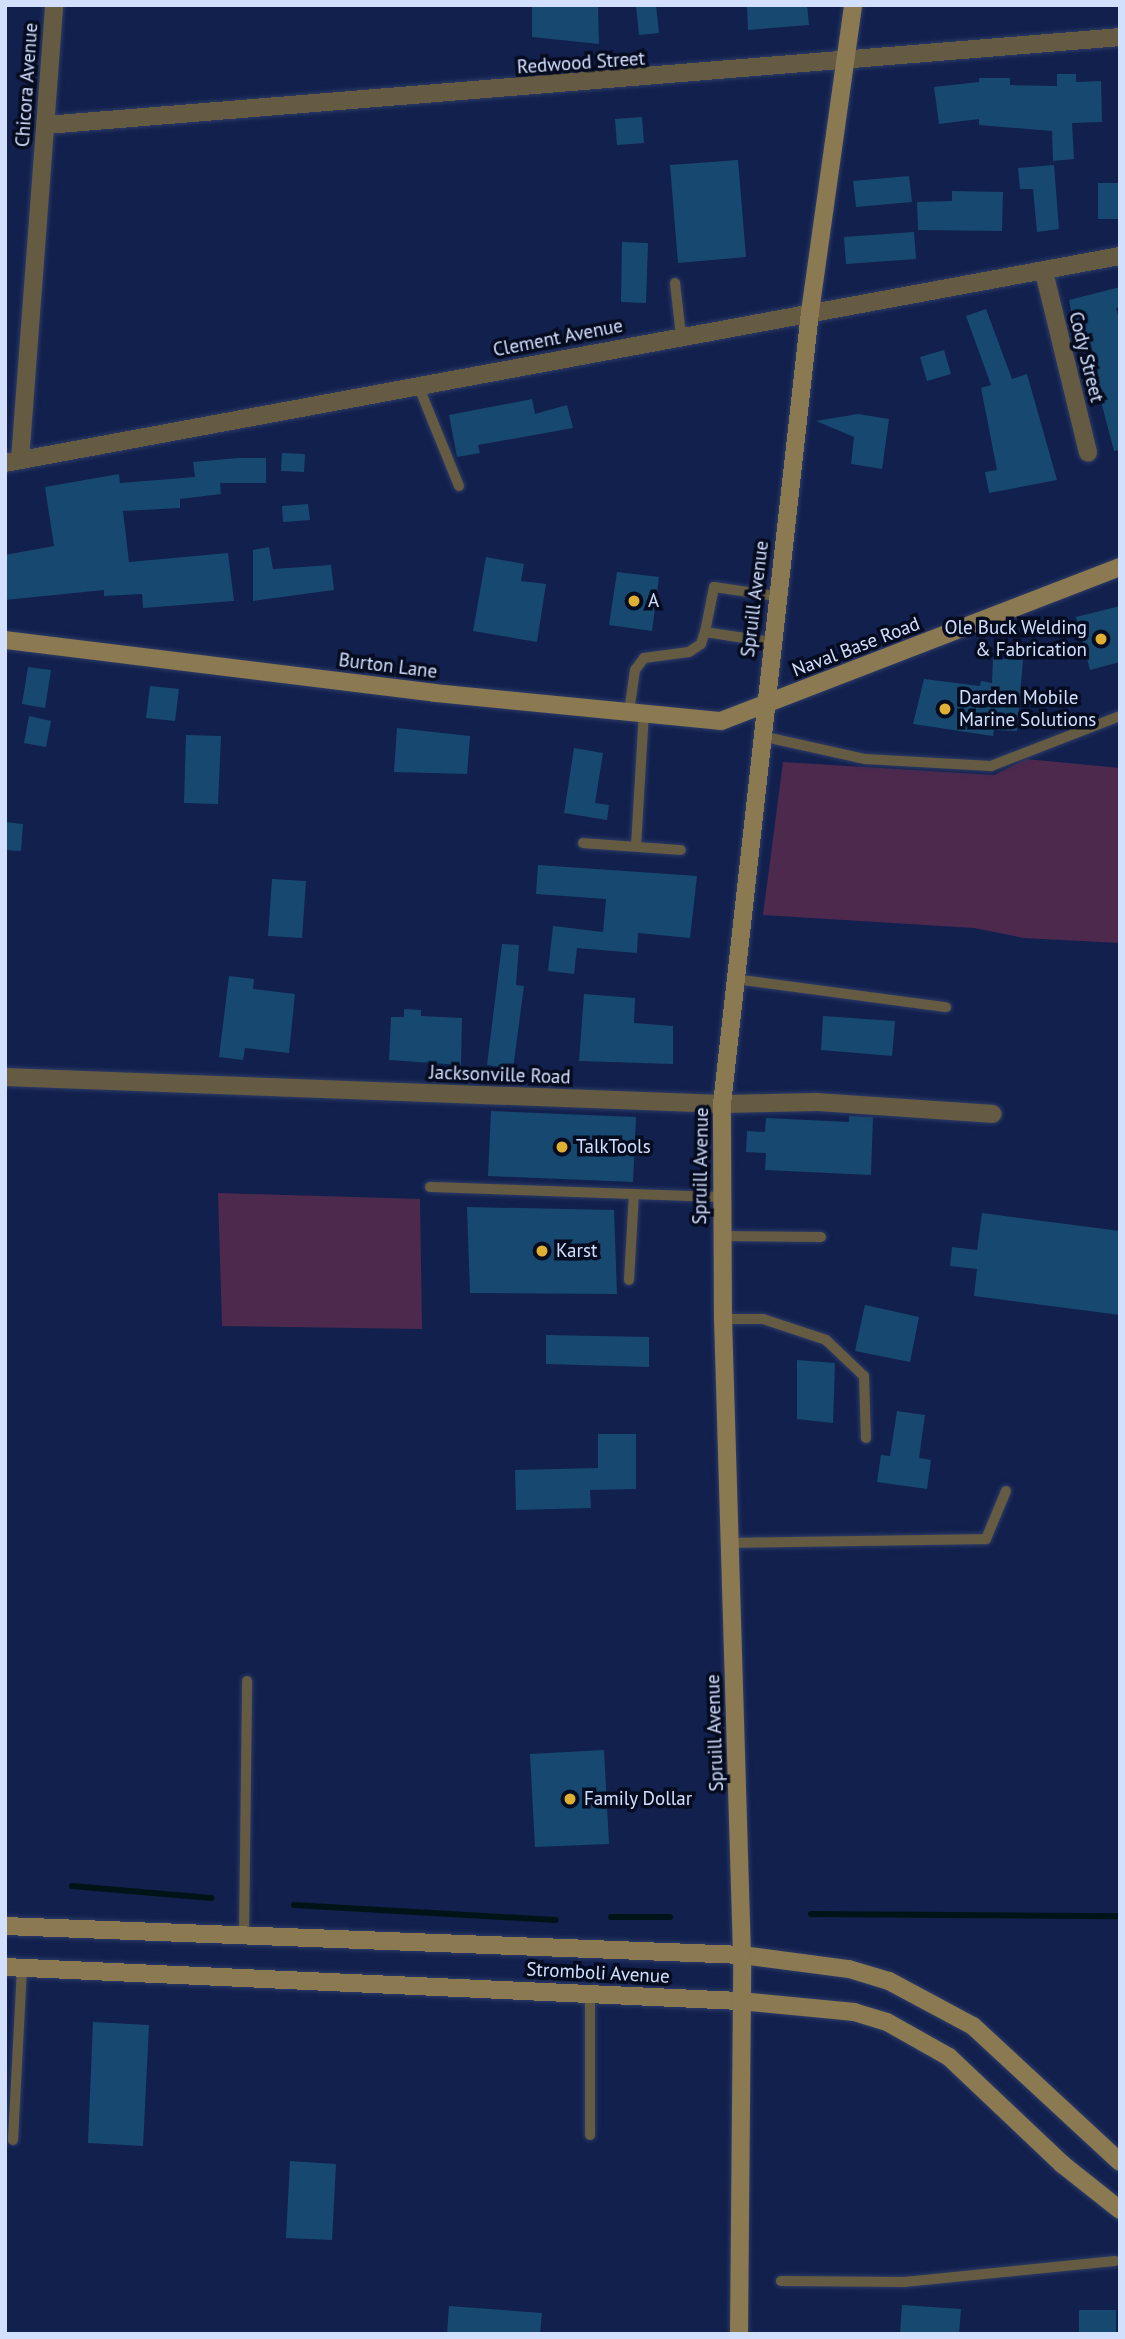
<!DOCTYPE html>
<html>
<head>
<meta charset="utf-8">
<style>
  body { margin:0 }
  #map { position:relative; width:1125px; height:2339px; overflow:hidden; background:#12204d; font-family:"PT Sans",sans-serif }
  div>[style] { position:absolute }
  .green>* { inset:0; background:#4d294e }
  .stream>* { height:6px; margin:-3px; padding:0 3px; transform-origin:3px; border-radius:3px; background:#001418 }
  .building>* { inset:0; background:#17486f }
  .roads { filter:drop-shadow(0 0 2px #2d3b66) drop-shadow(0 0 2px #2d3b66) }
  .lane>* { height:10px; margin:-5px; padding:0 5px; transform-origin:5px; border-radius:5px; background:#655b42 }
  .street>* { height:18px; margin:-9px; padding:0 9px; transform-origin:9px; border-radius:9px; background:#655b42 }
  .secondary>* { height:18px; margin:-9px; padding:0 9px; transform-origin:9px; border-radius:9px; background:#8a7951 }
  .dots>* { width:19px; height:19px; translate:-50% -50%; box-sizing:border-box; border:4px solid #060c20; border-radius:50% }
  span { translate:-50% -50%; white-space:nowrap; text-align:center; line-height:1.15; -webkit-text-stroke:7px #060c20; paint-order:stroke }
  .street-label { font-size:19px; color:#d3e0fd }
  .poi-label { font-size:19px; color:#d3e0fd }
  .left { translate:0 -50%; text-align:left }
  .right { translate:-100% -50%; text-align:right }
  .frame { position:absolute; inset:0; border:7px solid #d3e0fd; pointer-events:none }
</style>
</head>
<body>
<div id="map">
  <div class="green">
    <i style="clip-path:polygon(1026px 759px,1120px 768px,1120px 943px,1024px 938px,974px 928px,763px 915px,783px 762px,994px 775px)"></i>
    <i style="clip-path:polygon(218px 1193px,420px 1199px,422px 1329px,222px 1326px)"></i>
  </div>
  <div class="stream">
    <i style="left:72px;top:1886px;width:140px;rotate:4.9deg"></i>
    <i style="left:294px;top:1905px;width:262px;rotate:3.3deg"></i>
    <i style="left:811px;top:1914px;width:309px;rotate:0.4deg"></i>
    <i style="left:611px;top:1917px;width:59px"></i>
  </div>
  <div class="building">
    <i style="clip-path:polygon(532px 5px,598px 5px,599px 44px,532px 37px)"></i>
    <i style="clip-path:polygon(636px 5px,656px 5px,659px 33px,639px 35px)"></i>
    <i style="clip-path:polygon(747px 5px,807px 5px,809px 25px,748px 30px)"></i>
    <i style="clip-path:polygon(1057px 74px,1076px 74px,1076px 82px,1101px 81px,1102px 122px,1072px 123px,1074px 159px,1053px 161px,1052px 131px,979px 125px,979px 119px,939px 124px,934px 87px,979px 82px,979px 78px,1010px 78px,1010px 85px,1057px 86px)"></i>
    <i style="clip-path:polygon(642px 117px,644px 143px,617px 145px,615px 119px)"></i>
    <i style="clip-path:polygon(738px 160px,746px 257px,678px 263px,670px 165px)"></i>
    <i style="clip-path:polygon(1054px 165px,1059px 229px,1037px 232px,1033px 189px,1020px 189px,1018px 168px)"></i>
    <i style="clip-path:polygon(909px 176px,912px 202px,856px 207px,853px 181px)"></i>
    <i style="clip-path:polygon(1098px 183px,1120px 183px,1120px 219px,1098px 219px)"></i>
    <i style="clip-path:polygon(952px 191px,1003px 192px,1002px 231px,918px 230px,917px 202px,952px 201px)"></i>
    <i style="clip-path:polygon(914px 232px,916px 259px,846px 264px,844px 237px)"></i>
    <i style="clip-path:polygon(622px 242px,648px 243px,646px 303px,621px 302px)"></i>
    <i style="clip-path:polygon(1120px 287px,1120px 307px,1116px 308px,1120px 323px,1120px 450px,1114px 451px,1081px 325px,1074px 326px,1069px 300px)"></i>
    <i style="clip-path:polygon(986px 309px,1012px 379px,1027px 374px,1057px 480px,989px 493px,985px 472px,997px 470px,981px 388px,991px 385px,966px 316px)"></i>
    <i style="clip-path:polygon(944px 350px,951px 374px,927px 381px,920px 357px)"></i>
    <i style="clip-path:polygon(532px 399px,535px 414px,567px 405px,573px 428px,478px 445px,480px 453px,457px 457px,449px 415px)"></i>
    <i style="clip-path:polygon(858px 414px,889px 419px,882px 469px,851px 464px,854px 437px,816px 421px)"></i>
    <i style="clip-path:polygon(282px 453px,305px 454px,304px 472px,281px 471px)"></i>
    <i style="clip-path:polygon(238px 458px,266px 458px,266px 483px,220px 483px,221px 494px,180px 499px,180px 508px,123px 511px,129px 562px,228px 553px,234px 601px,143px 608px,142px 594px,104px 596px,104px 590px,5px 600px,5px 555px,54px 546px,45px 487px,119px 474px,120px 483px,195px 477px,193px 462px)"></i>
    <i style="clip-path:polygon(308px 504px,310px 520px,283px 522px,282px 506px)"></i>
    <i style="clip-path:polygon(269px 547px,273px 569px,331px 565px,334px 590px,253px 601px,253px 550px)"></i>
    <i style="clip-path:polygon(486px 557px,524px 564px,521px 581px,546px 584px,537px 642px,473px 631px)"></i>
    <i style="clip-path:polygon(617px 572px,659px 577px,652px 631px,609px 625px)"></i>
    <i style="clip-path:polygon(1120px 606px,1120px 662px,1090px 670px,1076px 617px)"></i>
    <i style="clip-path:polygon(993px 658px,1023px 660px,1017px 731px,994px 730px,993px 736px,913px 724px,924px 679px,980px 686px,981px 681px,992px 683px)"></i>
    <i style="clip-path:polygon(28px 667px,51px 670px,45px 708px,22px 704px)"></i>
    <i style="clip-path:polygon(150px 686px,179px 689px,175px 721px,146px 718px)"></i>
    <i style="clip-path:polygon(29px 716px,51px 721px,46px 747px,24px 743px)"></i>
    <i style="clip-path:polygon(397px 728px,470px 736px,467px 774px,394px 772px)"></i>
    <i style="clip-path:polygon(186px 735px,221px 736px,218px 804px,184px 803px)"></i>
    <i style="clip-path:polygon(574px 748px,603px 753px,595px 803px,609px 805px,607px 820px,564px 813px)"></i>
    <i style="clip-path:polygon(5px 822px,23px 824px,21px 851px,5px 850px)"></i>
    <i style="clip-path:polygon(538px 865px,697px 876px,690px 938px,638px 933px,637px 953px,577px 948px,574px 974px,548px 971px,553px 926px,603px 932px,606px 899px,536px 894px)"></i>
    <i style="clip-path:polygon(272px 879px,306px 881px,302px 938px,268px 936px)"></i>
    <i style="clip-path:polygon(502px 944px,519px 945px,516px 985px,524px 986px,513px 1069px,487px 1065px)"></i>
    <i style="clip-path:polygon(229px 976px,254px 979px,253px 989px,295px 994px,289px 1053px,245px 1048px,243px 1060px,219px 1057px)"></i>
    <i style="clip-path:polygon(584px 994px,635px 998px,634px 1023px,673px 1026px,673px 1064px,579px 1061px)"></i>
    <i style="clip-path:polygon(404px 1009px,421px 1010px,421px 1016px,462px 1018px,461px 1065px,389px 1060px,391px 1017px,404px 1017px)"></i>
    <i style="clip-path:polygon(823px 1016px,895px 1021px,892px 1056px,821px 1050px)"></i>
    <i style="clip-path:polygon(491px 1111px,636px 1117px,633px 1182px,488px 1176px)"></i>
    <i style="clip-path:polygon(849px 1116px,873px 1117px,871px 1175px,765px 1170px,766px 1153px,746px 1152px,747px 1131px,765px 1132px,766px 1118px,849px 1122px)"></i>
    <i style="clip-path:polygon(467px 1207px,614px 1210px,617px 1294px,470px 1293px)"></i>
    <i style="clip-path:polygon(982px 1213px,1120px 1231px,1120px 1315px,974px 1296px,977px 1269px,950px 1266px,952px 1247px,977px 1250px)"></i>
    <i style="clip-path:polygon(865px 1305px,919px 1317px,910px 1362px,855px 1351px)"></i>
    <i style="clip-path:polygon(546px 1335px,649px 1337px,649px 1367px,546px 1364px)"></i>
    <i style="clip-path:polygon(797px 1360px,835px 1363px,833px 1423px,797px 1419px)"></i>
    <i style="clip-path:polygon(897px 1411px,925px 1415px,919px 1458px,931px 1460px,927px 1489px,877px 1482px,881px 1455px,890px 1456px)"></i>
    <i style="clip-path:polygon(598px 1434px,636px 1434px,636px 1489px,590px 1490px,591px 1508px,516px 1510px,515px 1470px,598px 1468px)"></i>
    <i style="clip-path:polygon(604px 1750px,609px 1844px,535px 1847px,530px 1754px)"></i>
    <i style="clip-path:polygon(93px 2022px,149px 2025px,143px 2146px,88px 2143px)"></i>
    <i style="clip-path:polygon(290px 2161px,336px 2164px,332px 2240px,286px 2238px)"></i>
    <i style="clip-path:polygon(902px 2305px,961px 2309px,959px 2334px,900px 2334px)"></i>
    <i style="clip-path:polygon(449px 2306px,542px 2313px,540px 2334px,447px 2334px)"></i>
    <i style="clip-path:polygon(1079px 2310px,1116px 2310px,1116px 2334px,1079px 2334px)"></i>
  </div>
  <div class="roads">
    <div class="lane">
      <i style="left:675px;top:283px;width:53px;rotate:83.5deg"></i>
      <i style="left:418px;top:385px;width:109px;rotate:67.9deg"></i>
      <i style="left:771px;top:642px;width:67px;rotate:-171.4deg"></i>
      <i style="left:705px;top:632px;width:46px;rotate:-78.7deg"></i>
      <i style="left:714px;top:587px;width:63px;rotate:8.3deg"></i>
      <i style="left:629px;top:712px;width:42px;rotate:-81.9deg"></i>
      <i style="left:635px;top:670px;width:15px;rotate:-53deg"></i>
      <i style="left:644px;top:658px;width:45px;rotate:-7.6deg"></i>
      <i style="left:689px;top:652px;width:14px;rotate:-34deg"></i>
      <i style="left:701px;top:644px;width:13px;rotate:-72deg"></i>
      <i style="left:761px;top:736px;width:107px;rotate:12.5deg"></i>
      <i style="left:865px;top:759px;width:126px;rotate:3.2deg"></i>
      <i style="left:991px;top:766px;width:138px;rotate:-21.2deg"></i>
      <i style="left:583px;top:843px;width:98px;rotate:4.1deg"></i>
      <i style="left:636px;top:846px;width:133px;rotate:-86.6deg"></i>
      <i style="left:735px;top:979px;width:213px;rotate:7.6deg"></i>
      <i style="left:430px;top:1187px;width:291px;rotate:2deg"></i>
      <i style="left:721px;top:1236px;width:100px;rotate:0.6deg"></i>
      <i style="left:629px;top:1280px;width:86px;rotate:-86.7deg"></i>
      <i style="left:723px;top:1319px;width:40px"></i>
      <i style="left:763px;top:1319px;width:66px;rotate:18.4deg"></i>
      <i style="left:826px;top:1340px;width:52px;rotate:43.5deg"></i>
      <i style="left:864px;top:1376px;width:62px;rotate:88.2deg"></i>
      <i style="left:730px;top:1543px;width:256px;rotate:-0.9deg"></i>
      <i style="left:986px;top:1539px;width:52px;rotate:-67.4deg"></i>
      <i style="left:244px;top:1937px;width:256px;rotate:-89.3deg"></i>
      <i style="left:590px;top:1994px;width:141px;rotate:90deg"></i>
      <i style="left:13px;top:2140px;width:172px;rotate:-87deg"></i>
      <i style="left:781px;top:2281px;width:123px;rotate:0.5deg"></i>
      <i style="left:904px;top:2282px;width:212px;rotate:-5.7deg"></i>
    </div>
    <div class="street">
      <i style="left:46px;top:125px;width:1078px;rotate:-4.68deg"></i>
      <i style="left:1044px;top:272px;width:186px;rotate:76.3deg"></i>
      <i style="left:20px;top:460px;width:456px;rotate:-85.7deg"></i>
      <i style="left:5px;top:463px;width:1134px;rotate:-10.52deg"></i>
      <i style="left:5px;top:1077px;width:718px;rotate:2.16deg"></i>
      <i style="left:722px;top:1104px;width:95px;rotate:-1.2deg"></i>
      <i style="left:817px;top:1102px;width:176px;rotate:3.9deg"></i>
    </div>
    <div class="secondary">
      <i style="left:5px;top:640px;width:433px;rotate:7deg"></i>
      <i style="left:435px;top:693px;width:287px;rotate:5.6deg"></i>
      <i style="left:721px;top:721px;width:428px;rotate:-21.1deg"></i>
      <i style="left:5px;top:1926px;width:738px;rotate:2.25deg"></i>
      <i style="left:742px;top:1955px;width:108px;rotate:7.5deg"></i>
      <i style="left:849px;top:1969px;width:42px;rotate:16.7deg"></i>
      <i style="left:889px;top:1981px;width:95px;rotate:28.2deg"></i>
      <i style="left:973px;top:2026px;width:200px;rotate:42.8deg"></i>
      <i style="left:5px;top:1967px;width:736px;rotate:2.65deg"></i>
      <i style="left:740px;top:2001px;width:115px;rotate:5.5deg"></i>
      <i style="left:854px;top:2012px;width:34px;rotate:17deg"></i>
      <i style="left:887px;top:2022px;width:71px;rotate:29.4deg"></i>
      <i style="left:949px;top:2057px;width:156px;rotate:43.4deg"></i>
      <i style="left:1062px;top:2164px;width:74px;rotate:38.4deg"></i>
      <i style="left:739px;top:2334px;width:379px;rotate:-89.5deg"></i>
      <i style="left:742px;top:1955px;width:636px;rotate:-91.71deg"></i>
      <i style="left:723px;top:1319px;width:215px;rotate:-90.3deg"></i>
      <i style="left:722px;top:1104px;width:797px;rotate:-83.66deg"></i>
      <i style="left:810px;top:312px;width:310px;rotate:-82deg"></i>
    </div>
  </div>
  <div class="dots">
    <i style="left:634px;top:601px;background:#dfb034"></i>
    <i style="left:1101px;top:639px;background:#dfb034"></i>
    <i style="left:945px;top:709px;background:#dfb034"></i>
    <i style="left:562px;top:1147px;background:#dfb034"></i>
    <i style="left:542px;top:1251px;background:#dfb034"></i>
    <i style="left:570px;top:1799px;background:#dfb034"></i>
  </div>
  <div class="street-label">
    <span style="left:581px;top:63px;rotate:-4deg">Redwood Street</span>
    <span style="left:27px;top:85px;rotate:-86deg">Chicora Avenue</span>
    <span style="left:558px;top:338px;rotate:-11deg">Clement Avenue</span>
    <span style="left:1086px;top:357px;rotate:76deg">Cody Street</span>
    <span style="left:755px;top:599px;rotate:-83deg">Spruill Avenue</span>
    <span style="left:856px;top:647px;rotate:-21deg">Naval Base Road</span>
    <span style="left:388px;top:666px;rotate:7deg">Burton Lane</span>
    <span style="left:500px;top:1075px;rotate:2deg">Jacksonville Road</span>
    <span style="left:701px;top:1166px;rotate:-89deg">Spruill Avenue</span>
    <span style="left:715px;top:1733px;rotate:-92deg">Spruill Avenue</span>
    <span style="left:598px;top:1973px;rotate:3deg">Stromboli Avenue</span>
  </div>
  <div class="poi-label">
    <span class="left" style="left:648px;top:601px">A</span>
    <span class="right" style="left:1087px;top:639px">Ole Buck Welding<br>&amp; Fabrication</span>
    <span class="left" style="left:959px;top:709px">Darden Mobile<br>Marine Solutions</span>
    <span class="left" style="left:576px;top:1147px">TalkTools</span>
    <span class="left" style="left:556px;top:1251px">Karst</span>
    <span class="left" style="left:584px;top:1799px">Family Dollar</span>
  </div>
  <div class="frame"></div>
</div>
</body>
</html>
